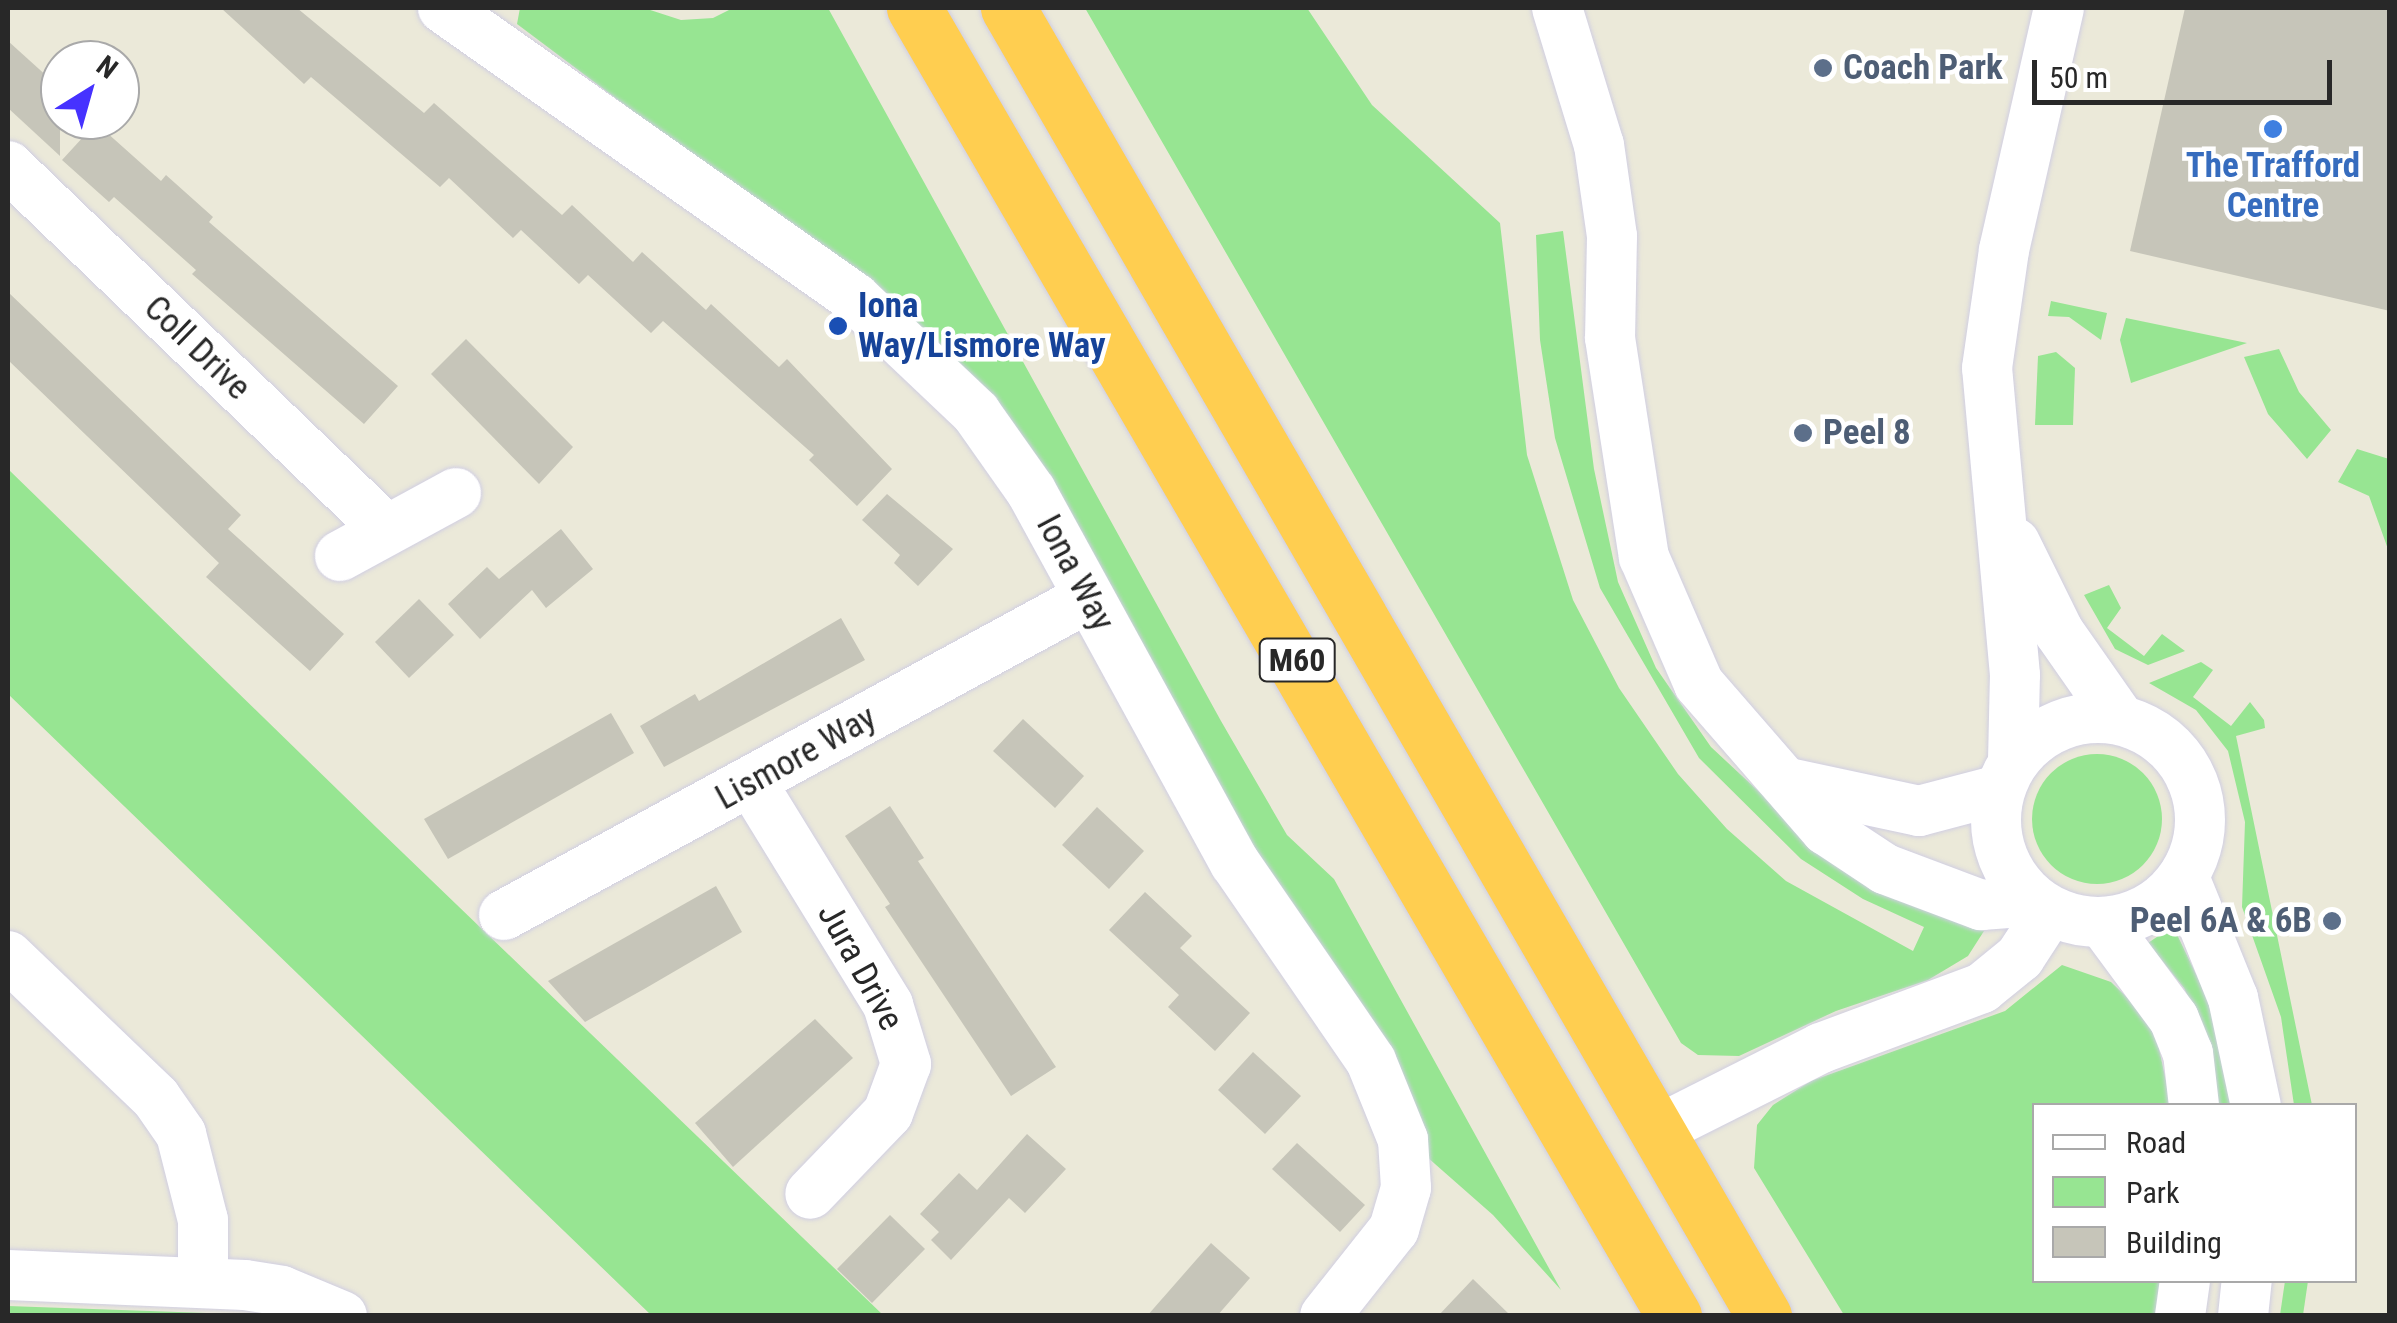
<!DOCTYPE html>
<html>
<head>
<meta charset="utf-8">
<style>
  body { margin:0 }
  #map { position:relative; width:2397px; height:1323px; overflow:hidden; background:#ebe9d9; font-family:"Roboto Condensed",sans-serif }
  div>[style] { position:absolute }
  .green>* { inset:0; background:#97e592 }
  .round { border-radius:50% }
  .building>* { inset:0; background:#c6c5b9 }
  .roads { filter:drop-shadow(0 0 2px #d0cee2) drop-shadow(0 0 2px #d0cee2) }
  .minor>* { height:50px; margin:-25px; padding:0 25px; transform-origin:25px; border-radius:25px; background:#fff }
  .minor>.ring { margin:-25px; padding:0; box-sizing:content-box; background:none; border:50px solid #fff; border-radius:50% }
  .highway>* { height:55px; margin:-27.5px; padding:0 27.5px; transform-origin:27.5px; border-radius:27.5px; background:#ffce50 }
  .dots>* { width:28px; height:28px; translate:-50% -50%; box-sizing:border-box; border:5px solid #fff; border-radius:50% }
  span { translate:-50% -50%; white-space:nowrap; text-align:center; line-height:1.15; -webkit-text-stroke:9px #fff; paint-order:stroke }
  .shield-label span { padding:2px 8px; background:#fff; border:2px solid; border-radius:8px; -webkit-text-stroke-width:0 }
  .shield-label { font-size:32px; color:#282828; font-weight:700 }
  .service-label { font-size:35px; color:#4e5e75; font-weight:700 }
  .left { translate:0 -50%; text-align:left }
  .right { translate:-100% -50%; text-align:right }
  .shop-label { font-size:35px; color:#366cbe; font-weight:700 }
  .transit-label { font-size:35px; color:#164399; font-weight:700 }
  .street-label { font-size:35px; color:#282828 }
  .frame { position:absolute; inset:0; border:10px solid #282828; pointer-events:none }
  .legend { position:absolute; left:2032px; top:1103px; width:325px; height:180px; box-sizing:border-box; background:#fff; border:2px solid #a9a9a9; margin:0; padding:12px 18px; list-style:none; font-size:30px; color:#282828 }
  .legend li { display:flex; align-items:center; gap:20px; height:50px }
  .legend b { width:50px; border:2px solid #a9a9a9 }
  .north { position:absolute; left:40px; top:40px; width:100px; height:100px; box-sizing:border-box; background:#fff; border:2px solid #a9a9a9; border-radius:50%; rotate:37deg; font-size:28px; font-weight:700; line-height:40px; text-align:center; color:#282828 }
  .north::after { content:''; display:block; margin:auto; width:35px; height:45px; background:#4632ff; clip-path:polygon(50% 0,100% 100%,50% 72%,0 100%) }
  .scale { position:absolute; left:2032px; top:60px; width:300px; height:45px; box-sizing:border-box; border:5px solid #282828; border-top:0; padding-left:12px; font-size:30px; line-height:35px; white-space:nowrap; color:#282828; -webkit-text-stroke:8px #fff; paint-order:stroke }
</style>
</head>
<body>
<div id="map">
  <div class="green">
    <i style="clip-path:polygon(520px 8px,644px 8px,681px 20px,713px 18px,733px 8px,828px 8px,1221px 721px,1287px 835px,1334px 879px,1561px 1290px,1493px 1215px,1410px 1142px,1176px 734px,840px 267px,517px 24px)"></i>
    <i style="clip-path:polygon(1085px 8px,1307px 8px,1372px 105px,1500px 223px,1527px 455px,1573px 600px,1619px 688px,1678px 774px,1727px 829px,1786px 881px,1913px 951px,1924px 927px,1863px 899px,1801px 859px,1699px 758px,1600px 588px,1555px 438px,1540px 340px,1536px 235px,1563px 231px,1594px 469px,1618px 582px,1656px 668px,1711px 747px,1814px 843px,1984px 931px,1968px 956px,1928px 980px,1836px 1011px,1739px 1056px,1698px 1055px,1681px 1043px)"></i>
    <i style="clip-path:polygon(2051px 301px,2107px 313px,2101px 340px,2069px 317px,2048px 316px)"></i>
    <i style="clip-path:polygon(2126px 318px,2247px 343px,2131px 383px,2120px 340px)"></i>
    <i style="clip-path:polygon(2279px 349px,2299px 392px,2331px 430px,2307px 459px,2268px 414px,2244px 357px)"></i>
    <i style="clip-path:polygon(2056px 352px,2075px 368px,2073px 425px,2035px 425px,2038px 356px)"></i>
    <i style="clip-path:polygon(2357px 449px,2389px 459px,2389px 552px,2369px 496px,2338px 482px)"></i>
    <i style="clip-path:polygon(8px 469px,377px 828px,883px 1315px,651px 1315px,8px 694px)"></i>
    <i style="clip-path:polygon(2109px 585px,2121px 608px,2107px 628px,2144px 656px,2162px 634px,2185px 651px,2148px 665px,2115px 649px,2084px 595px)"></i>
    <i style="clip-path:polygon(2201px 662px,2213px 670px,2193px 697px,2231px 726px,2250px 702px,2264px 720px,2265px 728px,2236px 736px,2312px 1105px,2294px 1105px,2281px 1017px,2242px 907px,2245px 822px,2228px 751px,2196px 710px,2149px 683px)"></i>
    <i class="round" style="left:2032px;top:754px;width:130px;height:130px"></i>
    <i style="clip-path:polygon(2173px 926px,2216px 1016px,2234px 1105px,2217px 1105px,2200px 1021px,2184px 988px,2148px 943px)"></i>
    <i style="clip-path:polygon(2062px 965px,2111px 982px,2139px 1009px,2157px 1039px,2171px 1105px,2034px 1106px,2034px 1280px,2162px 1281px,2158px 1315px,1844px 1315px,1754px 1168px,1757px 1125px,1773px 1105px,1811px 1081px,2005px 1011px)"></i>
    <i style="clip-path:polygon(2285px 1281px,2308px 1281px,2303px 1315px,2280px 1315px)"></i>
    <i style="clip-path:polygon(8px 1306px,260px 1315px,8px 1316px)"></i>
  </div>
  <div class="building">
    <i style="clip-path:polygon(221px 8px,297px 8px,424px 113px,434px 103px,562px 215px,572px 205px,633px 262px,642px 252px,706px 310px,711px 304px,779px 367px,787px 359px,892px 469px,857px 506px,809px 460px,814px 455px,663px 321px,651px 333px,588px 275px,579px 284px,521px 230px,513px 238px,449px 178px,440px 187px,311px 77px,304px 84px)"></i>
    <i style="clip-path:polygon(2185px 8px,2390px 8px,2390px 311px,2130px 251px)"></i>
    <i style="clip-path:polygon(8px 41px,60px 88px,60px 156px,8px 108px)"></i>
    <i style="clip-path:polygon(96px 123px,161px 181px,166px 175px,213px 217px,209px 222px,398px 386px,364px 424px,192px 274px,196px 270px,114px 197px,109px 202px,62px 160px)"></i>
    <i style="clip-path:polygon(8px 292px,241px 515px,228px 529px,344px 634px,310px 671px,206px 577px,219px 563px,8px 360px)"></i>
    <i style="clip-path:polygon(466px 339px,573px 447px,539px 484px,431px 374px)"></i>
    <i style="clip-path:polygon(887px 494px,953px 549px,918px 586px,894px 563px,900px 555px,862px 520px)"></i>
    <i style="clip-path:polygon(561px 529px,593px 569px,546px 608px,532px 590px,480px 639px,448px 604px,487px 567px,499px 579px)"></i>
    <i style="clip-path:polygon(419px 599px,454px 635px,409px 678px,375px 642px)"></i>
    <i style="clip-path:polygon(841px 618px,865px 660px,664px 767px,640px 726px,695px 694px,699px 701px)"></i>
    <i style="clip-path:polygon(611px 713px,634px 753px,448px 859px,424px 819px)"></i>
    <i style="clip-path:polygon(1023px 719px,1084px 776px,1055px 808px,993px 751px)"></i>
    <i style="clip-path:polygon(890px 806px,924px 858px,918px 861px,1056px 1067px,1011px 1096px,885px 907px,890px 904px,845px 836px)"></i>
    <i style="clip-path:polygon(1097px 807px,1144px 851px,1109px 889px,1062px 845px)"></i>
    <i style="clip-path:polygon(716px 886px,742px 932px,646px 988px,585px 1022px,548px 981px)"></i>
    <i style="clip-path:polygon(1145px 892px,1192px 936px,1180px 948px,1250px 1013px,1215px 1051px,1168px 1007px,1179px 995px,1109px 930px)"></i>
    <i style="clip-path:polygon(815px 1019px,853px 1058px,733px 1167px,695px 1123px)"></i>
    <i style="clip-path:polygon(1253px 1052px,1301px 1096px,1265px 1134px,1218px 1090px)"></i>
    <i style="clip-path:polygon(1027px 1134px,1066px 1169px,1025px 1213px,1009px 1198px,951px 1260px,931px 1240px,939px 1232px,920px 1214px,959px 1173px,977px 1190px)"></i>
    <i style="clip-path:polygon(1297px 1143px,1365px 1205px,1340px 1232px,1272px 1169px)"></i>
    <i style="clip-path:polygon(890px 1215px,925px 1249px,872px 1303px,837px 1269px)"></i>
    <i style="clip-path:polygon(1211px 1243px,1250px 1278px,1217px 1316px,1147px 1316px)"></i>
    <i style="clip-path:polygon(1473px 1279px,1511px 1316px,1438px 1316px)"></i>
  </div>
  <div class="roads">
    <div class="minor">
      <i style="left:443px;top:8px;width:504px;rotate:35.14deg"></i>
      <i style="left:855px;top:298px;width:167px;rotate:43.5deg"></i>
      <i style="left:976px;top:413px;width:95px;rotate:54.8deg"></i>
      <i style="left:1031px;top:491px;width:424px;rotate:61.3deg"></i>
      <i style="left:1235px;top:863px;width:240px;rotate:55.5deg"></i>
      <i style="left:1371px;top:1061px;width:85px;rotate:67.9deg"></i>
      <i style="left:1403px;top:1140px;width:48px;rotate:86.4deg"></i>
      <i style="left:1406px;top:1188px;width:43px;rotate:106.3deg"></i>
      <i style="left:1394px;top:1229px;width:111px;rotate:128.4deg"></i>
      <i style="left:1557px;top:8px;width:143px;rotate:73deg"></i>
      <i style="left:1599px;top:145px;width:92px;rotate:81.9deg"></i>
      <i style="left:1612px;top:236px;width:102px;rotate:91.1deg"></i>
      <i style="left:1610px;top:338px;width:222px;rotate:81.2deg"></i>
      <i style="left:1644px;top:557px;width:138px;rotate:66.6deg"></i>
      <i style="left:1699px;top:684px;width:194px;rotate:49deg"></i>
      <i style="left:1826px;top:830px;width:71px;rotate:33.5deg"></i>
      <i style="left:1885px;top:869px;width:103px;rotate:20.6deg"></i>
      <i style="left:1981px;top:905px;width:54px;rotate:-4.2deg"></i>
      <i style="left:8px;top:166px;width:524px;rotate:43.84deg"></i>
      <i style="left:2015px;top:543px;width:99px;rotate:63.7deg"></i>
      <i style="left:2059px;top:632px;width:106px;rotate:55deg"></i>
      <i style="left:340px;top:556px;width:132px;rotate:-28.5deg"></i>
      <i class="ring" style="left:1996px;top:718px;width:154px;height:154px"></i>
      <i style="left:2013px;top:761px;width:86px;rotate:-88.7deg"></i>
      <i style="left:2015px;top:675px;width:308px;rotate:-95.2deg"></i>
      <i style="left:1987px;top:368px;width:119px;rotate:-81.8deg"></i>
      <i style="left:2004px;top:250px;width:248px;rotate:-77.2deg"></i>
      <i style="left:751px;top:782px;width:262px;rotate:58.4deg"></i>
      <i style="left:888px;top:1005px;width:62px;rotate:73deg"></i>
      <i style="left:906px;top:1064px;width:52px;rotate:110.2deg"></i>
      <i style="left:888px;top:1113px;width:112px;rotate:133.9deg"></i>
      <i style="left:1793px;top:784px;width:129px;rotate:12.1deg"></i>
      <i style="left:1919px;top:811px;width:83px;rotate:-14.7deg"></i>
      <i style="left:2184px;top:877px;width:131px;rotate:68deg"></i>
      <i style="left:2233px;top:998px;width:110px;rotate:78deg"></i>
      <i style="left:504px;top:915px;width:664px;rotate:-28.53deg"></i>
      <i style="left:2103px;top:923px;width:119px;rotate:53.5deg"></i>
      <i style="left:2174px;top:1019px;width:37px;rotate:68deg"></i>
      <i style="left:2188px;top:1053px;width:53px;rotate:83.5deg"></i>
      <i style="left:8px;top:956px;width:205px;rotate:43.8deg"></i>
      <i style="left:156px;top:1098px;width:44px;rotate:55.2deg"></i>
      <i style="left:181px;top:1134px;width:89px;rotate:75.7deg"></i>
      <i style="left:203px;top:1220px;width:62px;rotate:90deg"></i>
      <i style="left:1660px;top:1129px;width:180px;rotate:-26.7deg"></i>
      <i style="left:1821px;top:1048px;width:172px;rotate:-20.4deg"></i>
      <i style="left:1982px;top:988px;width:49px;rotate:-39.2deg"></i>
      <i style="left:2020px;top:957px;width:55px;rotate:-56.9deg"></i>
      <i style="left:8px;top:1275px;width:237px;rotate:2.4deg"></i>
      <i style="left:245px;top:1285px;width:37px;rotate:9deg"></i>
      <i style="left:282px;top:1291px;width:65px;rotate:22.6deg"></i>
      <i style="left:2180px;top:1316px;width:36px;rotate:-82deg"></i>
      <i style="left:2243px;top:1316px;width:36px;rotate:-84deg"></i>
    </div>
    <div class="highway">
      <i style="left:914px;top:8px;width:1513px;rotate:59.84deg"></i>
      <i style="left:1008px;top:8px;width:1511px;rotate:59.97deg"></i>
    </div>
  </div>
  <div class="dots">
    <i style="left:1823px;top:68px;background:#5c6f8a"></i>
    <i style="left:2273px;top:129px;background:#3f7fe0"></i>
    <i style="left:838px;top:326px;background:#1a4fb4"></i>
    <i style="left:1803px;top:433px;background:#5c6f8a"></i>
    <i style="left:2332px;top:921px;background:#5c6f8a"></i>
  </div>
  <div class="shield-label">
    <span style="left:1297px;top:660px">M60</span>
  </div>
  <div class="service-label">
    <span class="left" style="left:1843px;top:68px">Coach Park</span>
    <span class="left" style="left:1823px;top:433px">Peel 8</span>
    <span class="right" style="left:2312px;top:921px">Peel 6A &amp; 6B</span>
  </div>
  <div class="shop-label">
    <span style="left:2273px;top:186px">The Trafford<br>Centre</span>
  </div>
  <div class="transit-label">
    <span class="left" style="left:858px;top:326px">Iona<br>Way/Lismore Way</span>
  </div>
  <div class="street-label">
    <span style="left:197px;top:348px;rotate:44deg">Coll Drive</span>
    <span style="left:1075px;top:573px;rotate:62deg">Iona Way</span>
    <span style="left:796px;top:758px;rotate:-29deg">Lismore Way</span>
    <span style="left:860px;top:967px;rotate:61deg">Jura Drive</span>
  </div>
  <div class="frame"></div>
  <ul class="legend">
  <li><b style="height:12px;background:#fff"></b>Road</li>
  <li><b style="height:28px;background:#97e592"></b>Park</li>
  <li><b style="height:28px;background:#c6c5b9"></b>Building</li>
  </ul>
  <div class="north">N</div>
  <div class="scale">50 m</div>
</div>
</body>
</html>
